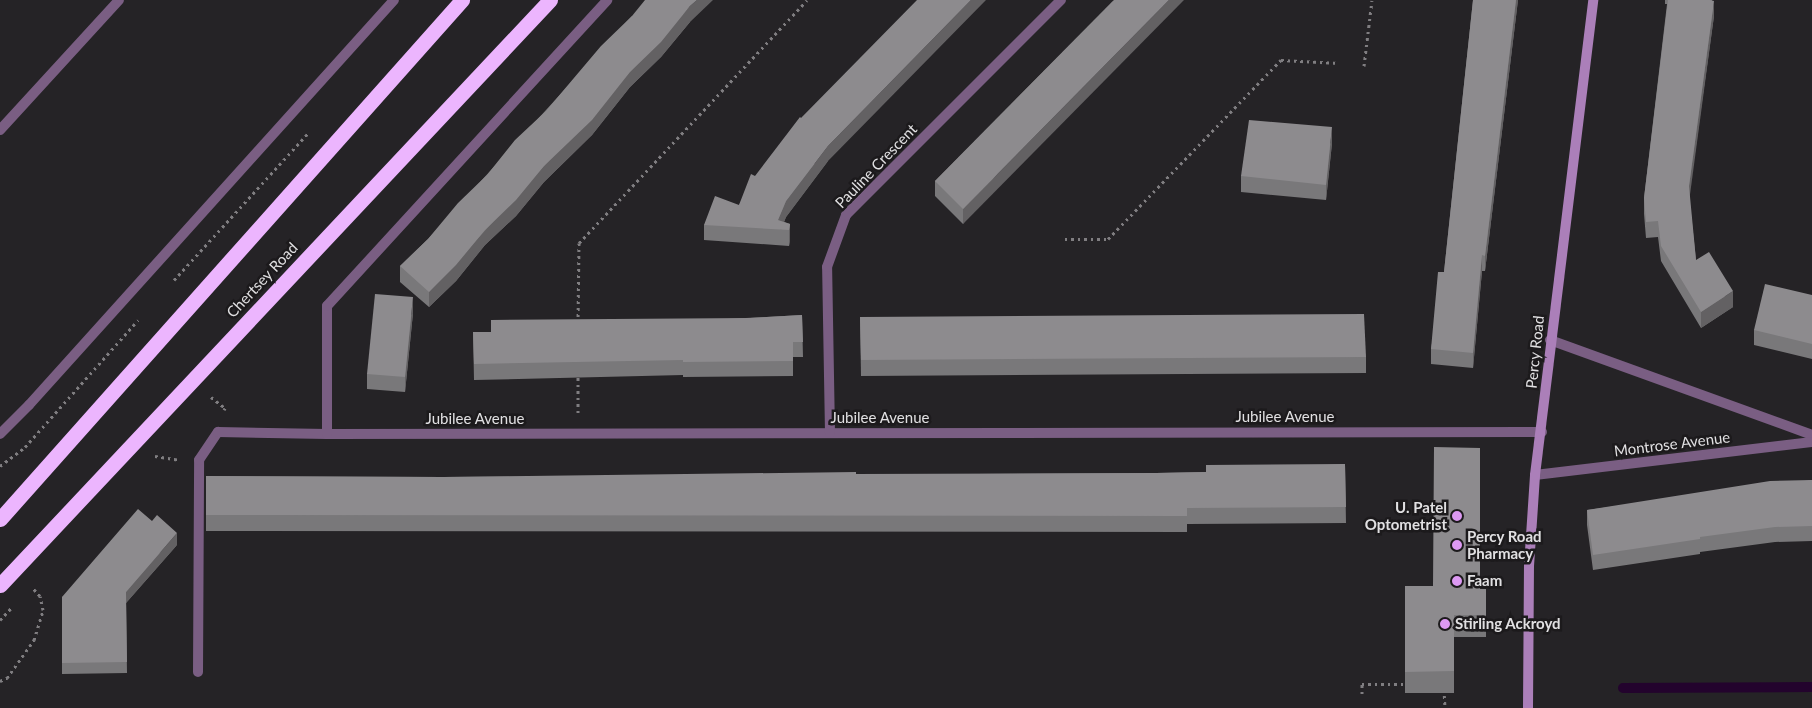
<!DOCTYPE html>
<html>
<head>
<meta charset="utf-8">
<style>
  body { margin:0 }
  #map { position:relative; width:1812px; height:708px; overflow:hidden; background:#252326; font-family:Lato,sans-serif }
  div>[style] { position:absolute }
  .stream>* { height:10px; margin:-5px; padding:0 5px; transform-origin:5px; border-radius:5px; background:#23032d }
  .path>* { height:3px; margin-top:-1.5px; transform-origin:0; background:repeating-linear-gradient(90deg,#807e81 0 2.5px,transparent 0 6.5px) }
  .lane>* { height:10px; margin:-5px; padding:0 5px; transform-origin:5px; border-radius:5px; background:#7a5e83 }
  .street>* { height:10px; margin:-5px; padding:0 5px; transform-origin:5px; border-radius:5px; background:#7a5e83 }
  .secondary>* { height:10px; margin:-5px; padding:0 5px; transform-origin:5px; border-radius:5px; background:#ab7fb9 }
  .highway>* { height:15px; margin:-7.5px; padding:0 7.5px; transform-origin:7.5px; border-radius:7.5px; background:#ecb5fe }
  .wall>* { inset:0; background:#79787a }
  .shaded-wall>* { inset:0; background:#636163 }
  .building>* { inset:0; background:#8d8b8e }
  .dots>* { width:14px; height:14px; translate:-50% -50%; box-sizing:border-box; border:2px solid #1c1a1c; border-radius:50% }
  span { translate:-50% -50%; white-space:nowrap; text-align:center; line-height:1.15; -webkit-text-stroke:5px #1c1a1c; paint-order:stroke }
  .street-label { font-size:15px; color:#e1e0e2 }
  .poi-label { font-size:15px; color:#e1e0e2; font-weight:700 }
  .right { translate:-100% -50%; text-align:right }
  .left { translate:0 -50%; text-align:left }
</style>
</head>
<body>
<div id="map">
  <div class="stream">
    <i style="left:1623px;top:688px;width:189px;rotate:-0.3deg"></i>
  </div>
  <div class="path">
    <i style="left:1364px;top:66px;width:66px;rotate:-83.1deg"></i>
    <i style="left:1065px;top:239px;width:43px"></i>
    <i style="left:1108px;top:239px;width:249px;rotate:-46deg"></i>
    <i style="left:1281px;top:60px;width:58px;rotate:3deg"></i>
    <i style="left:174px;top:280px;width:199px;rotate:-47.6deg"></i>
    <i style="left:578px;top:323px;width:80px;rotate:-89.3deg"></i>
    <i style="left:579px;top:243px;width:333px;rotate:-46.8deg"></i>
    <i style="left:211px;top:397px;width:18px;rotate:38deg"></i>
    <i style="left:225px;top:408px;width:2px;rotate:117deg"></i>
    <i style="left:578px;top:413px;width:39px;rotate:-90deg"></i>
    <i style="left:155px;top:456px;width:24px;rotate:9deg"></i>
    <i style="left:0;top:466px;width:31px;rotate:-37deg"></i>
    <i style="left:25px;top:447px;width:170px;rotate:-48.3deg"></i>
    <i style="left:0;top:620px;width:19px;rotate:-47deg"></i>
    <i style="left:0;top:681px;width:8px;rotate:-23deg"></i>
    <i style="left:7px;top:678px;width:47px;rotate:-54.6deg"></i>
    <i style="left:34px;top:640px;width:31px;rotate:-73deg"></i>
    <i style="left:43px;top:610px;width:14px;rotate:-102deg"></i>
    <i style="left:40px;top:596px;width:12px;rotate:-132deg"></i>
    <i style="left:1444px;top:689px;width:19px;rotate:87deg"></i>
    <i style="left:1362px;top:694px;width:10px;rotate:-90deg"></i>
    <i style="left:1362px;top:684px;width:45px"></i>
  </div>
  <div class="lane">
    <i style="left:0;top:130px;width:176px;rotate:-47.5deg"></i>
    <i style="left:198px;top:672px;width:212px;rotate:-89.7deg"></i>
    <i style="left:199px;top:460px;width:34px;rotate:-56deg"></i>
  </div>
  <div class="street">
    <i style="left:1550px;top:340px;width:279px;rotate:19.9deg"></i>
    <i style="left:218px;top:432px;width:109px;rotate:1.1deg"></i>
    <i style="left:327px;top:434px;width:1215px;rotate:-0.09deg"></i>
    <i style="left:830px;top:433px;width:166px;rotate:-91deg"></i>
    <i style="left:827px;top:267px;width:55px;rotate:-69.9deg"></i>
    <i style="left:846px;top:215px;width:304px;rotate:-45deg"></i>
    <i style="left:0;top:434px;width:41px;rotate:-45deg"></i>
    <i style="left:29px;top:405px;width:545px;rotate:-47.97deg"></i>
    <i style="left:327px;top:434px;width:128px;rotate:-90deg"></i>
    <i style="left:327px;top:306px;width:415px;rotate:-47.5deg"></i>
    <i style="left:1535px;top:475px;width:279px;rotate:-6.8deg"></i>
  </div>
  <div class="secondary">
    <i style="left:1528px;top:708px;width:142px;rotate:-89.6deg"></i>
    <i style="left:1529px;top:566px;width:91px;rotate:-86.2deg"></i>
    <i style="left:1535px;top:475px;width:479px;rotate:-83deg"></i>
  </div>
  <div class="highway">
    <i style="left:0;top:519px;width:695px;rotate:-48.33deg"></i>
    <i style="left:0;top:585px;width:803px;rotate:-46.77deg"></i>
  </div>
  <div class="wall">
    <i style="clip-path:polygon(1114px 0,963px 224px,935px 196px,935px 181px)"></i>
    <i style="clip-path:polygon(1473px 0,1518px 0,1485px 271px,1482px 271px,1473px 368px,1431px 364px,1431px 349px,1444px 272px)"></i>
    <i style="clip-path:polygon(1665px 0,1712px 0,1714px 16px,1689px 195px,1696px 260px,1733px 307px,1701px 328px,1661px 261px,1658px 237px,1646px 238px,1644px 214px,1644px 198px,1667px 4px,1665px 4px)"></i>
    <i style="clip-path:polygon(632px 16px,690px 22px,661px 57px,630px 87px,592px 135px,544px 182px,516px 216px,485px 245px,456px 281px,429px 307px,400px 282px,400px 266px,428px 239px)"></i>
    <i style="clip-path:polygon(1332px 143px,1326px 200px,1241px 192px,1241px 176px)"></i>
    <i style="clip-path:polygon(828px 161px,786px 217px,784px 222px,790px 224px,790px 240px,789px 246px,704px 240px,704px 225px,739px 205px,755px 176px)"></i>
    <i style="clip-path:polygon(1812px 295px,1812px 359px,1754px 345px,1754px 330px)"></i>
    <i style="clip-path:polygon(413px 313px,405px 392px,367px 389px,367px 374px)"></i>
    <i style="clip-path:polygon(802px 315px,803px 357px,793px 357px,793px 376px,683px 377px,683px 375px,474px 380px,473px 332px,491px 332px)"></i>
    <i style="clip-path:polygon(860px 317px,1366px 357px,1366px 373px,861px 376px)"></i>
    <i style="clip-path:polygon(1345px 464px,1346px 523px,1187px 524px,1187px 532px,206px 531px,206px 476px,443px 477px,1156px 473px,1206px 472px)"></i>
    <i style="clip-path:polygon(1812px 480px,1812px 541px,1775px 542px,1700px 552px,1700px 554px,1593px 570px,1587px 525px,1587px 510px)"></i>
    <i style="clip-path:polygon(177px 545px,126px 603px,127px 673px,62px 674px,62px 597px)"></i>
    <i style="clip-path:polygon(1405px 586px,1486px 589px,1486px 637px,1454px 637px,1454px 693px,1405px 693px)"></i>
  </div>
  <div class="shaded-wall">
    <i style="clip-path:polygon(697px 0,713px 0,690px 22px,661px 57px,630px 87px,592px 135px,544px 182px,516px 216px,485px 245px,456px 281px,429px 307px,429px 292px,690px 6px)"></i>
    <i style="clip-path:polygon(971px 0,986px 0,828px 161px,786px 217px,781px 230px,778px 220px,786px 201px,828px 146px)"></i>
    <i style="clip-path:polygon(1169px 0,1184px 0,963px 224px,963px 209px)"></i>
    <i style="clip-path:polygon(1516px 0,1518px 0,1485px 271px,1485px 256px)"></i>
    <i style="clip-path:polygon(1714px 1px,1714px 16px,1689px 202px,1689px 186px)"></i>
    <i style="clip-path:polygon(1332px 127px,1332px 143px,1326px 200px,1326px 185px)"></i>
    <i style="clip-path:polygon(790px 224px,790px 240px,789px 246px,789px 230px)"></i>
    <i style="clip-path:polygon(1482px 255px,1482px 271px,1473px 368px,1473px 353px)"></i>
    <i style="clip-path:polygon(1733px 291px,1733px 307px,1701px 328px,1701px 312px)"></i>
    <i style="clip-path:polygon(413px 297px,413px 313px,405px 392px,405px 377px)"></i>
    <i style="clip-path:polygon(177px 533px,177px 545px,126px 603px,126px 592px)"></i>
  </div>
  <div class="building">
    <i style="clip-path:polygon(645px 0,697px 0,690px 6px,661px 42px,630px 72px,592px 120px,544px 166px,516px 200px,485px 230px,456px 265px,429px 292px,400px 266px,428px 239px,458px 203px,487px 175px,515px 140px,546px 111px,601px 46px,632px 16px)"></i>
    <i style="clip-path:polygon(917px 0,971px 0,828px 146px,786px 201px,778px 220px,790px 224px,789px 230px,704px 225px,715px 196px,739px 205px,751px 174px,755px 176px,800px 117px,801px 118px)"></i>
    <i style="clip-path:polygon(1114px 0,1169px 0,963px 209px,935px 181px)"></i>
    <i style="clip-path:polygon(1473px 0,1516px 0,1485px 256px,1482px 255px,1473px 353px,1431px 349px,1438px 272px,1444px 272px)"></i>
    <i style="clip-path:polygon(1668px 0,1710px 0,1714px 1px,1689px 186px,1696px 260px,1709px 252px,1733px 291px,1701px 312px,1661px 246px,1658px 221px,1646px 222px,1644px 198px)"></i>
    <i style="clip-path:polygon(1249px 120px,1332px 127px,1326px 185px,1241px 176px)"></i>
    <i style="clip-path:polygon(1765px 284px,1812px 295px,1812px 344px,1754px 330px)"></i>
    <i style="clip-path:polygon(375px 294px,413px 297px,405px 377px,367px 374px)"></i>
    <i style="clip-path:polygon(1364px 314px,1366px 357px,861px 360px,860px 317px)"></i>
    <i style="clip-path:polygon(802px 315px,803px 342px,793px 342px,793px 361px,683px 362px,683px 360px,474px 364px,473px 332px,491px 332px,491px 320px,750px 318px)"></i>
    <i style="clip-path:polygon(1434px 447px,1480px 448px,1480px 589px,1486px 589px,1486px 615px,1454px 615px,1454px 671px,1405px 672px,1405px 586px,1433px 586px)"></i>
    <i style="clip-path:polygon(1345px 464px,1346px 507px,1187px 508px,1187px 516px,206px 515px,206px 476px,443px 477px,856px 472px,856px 474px,1156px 473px,1206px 472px,1206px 465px)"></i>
    <i style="clip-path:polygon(1812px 480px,1812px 526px,1775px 527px,1700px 537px,1700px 539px,1593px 555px,1587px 510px,1770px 481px)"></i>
    <i style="clip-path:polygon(138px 509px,152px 521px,157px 515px,177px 533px,126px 592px,127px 662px,62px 663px,62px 597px)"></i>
  </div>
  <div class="dots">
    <i style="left:1457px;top:516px;background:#dd99f3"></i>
    <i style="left:1457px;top:545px;background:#dd99f3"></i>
    <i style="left:1457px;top:581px;background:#dd99f3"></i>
    <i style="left:1445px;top:624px;background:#dd99f3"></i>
  </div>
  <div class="street-label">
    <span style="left:876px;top:166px;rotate:-46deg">Pauline Crescent</span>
    <span style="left:262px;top:280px;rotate:-47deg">Chertsey Road</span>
    <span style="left:1535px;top:352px;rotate:-84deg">Percy Road</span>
    <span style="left:1285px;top:417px">Jubilee Avenue</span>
    <span style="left:880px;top:418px">Jubilee Avenue</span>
    <span style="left:475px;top:419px">Jubilee Avenue</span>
    <span style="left:1672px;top:444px;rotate:-7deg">Montrose Avenue</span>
  </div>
  <div class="poi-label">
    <span class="right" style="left:1447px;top:516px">U. Patel<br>Optometrist</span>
    <span class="left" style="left:1467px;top:545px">Percy Road<br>Pharmacy</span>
    <span class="left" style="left:1467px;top:581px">Faam</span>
    <span class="left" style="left:1455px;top:624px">Stirling Ackroyd</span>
  </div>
</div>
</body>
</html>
